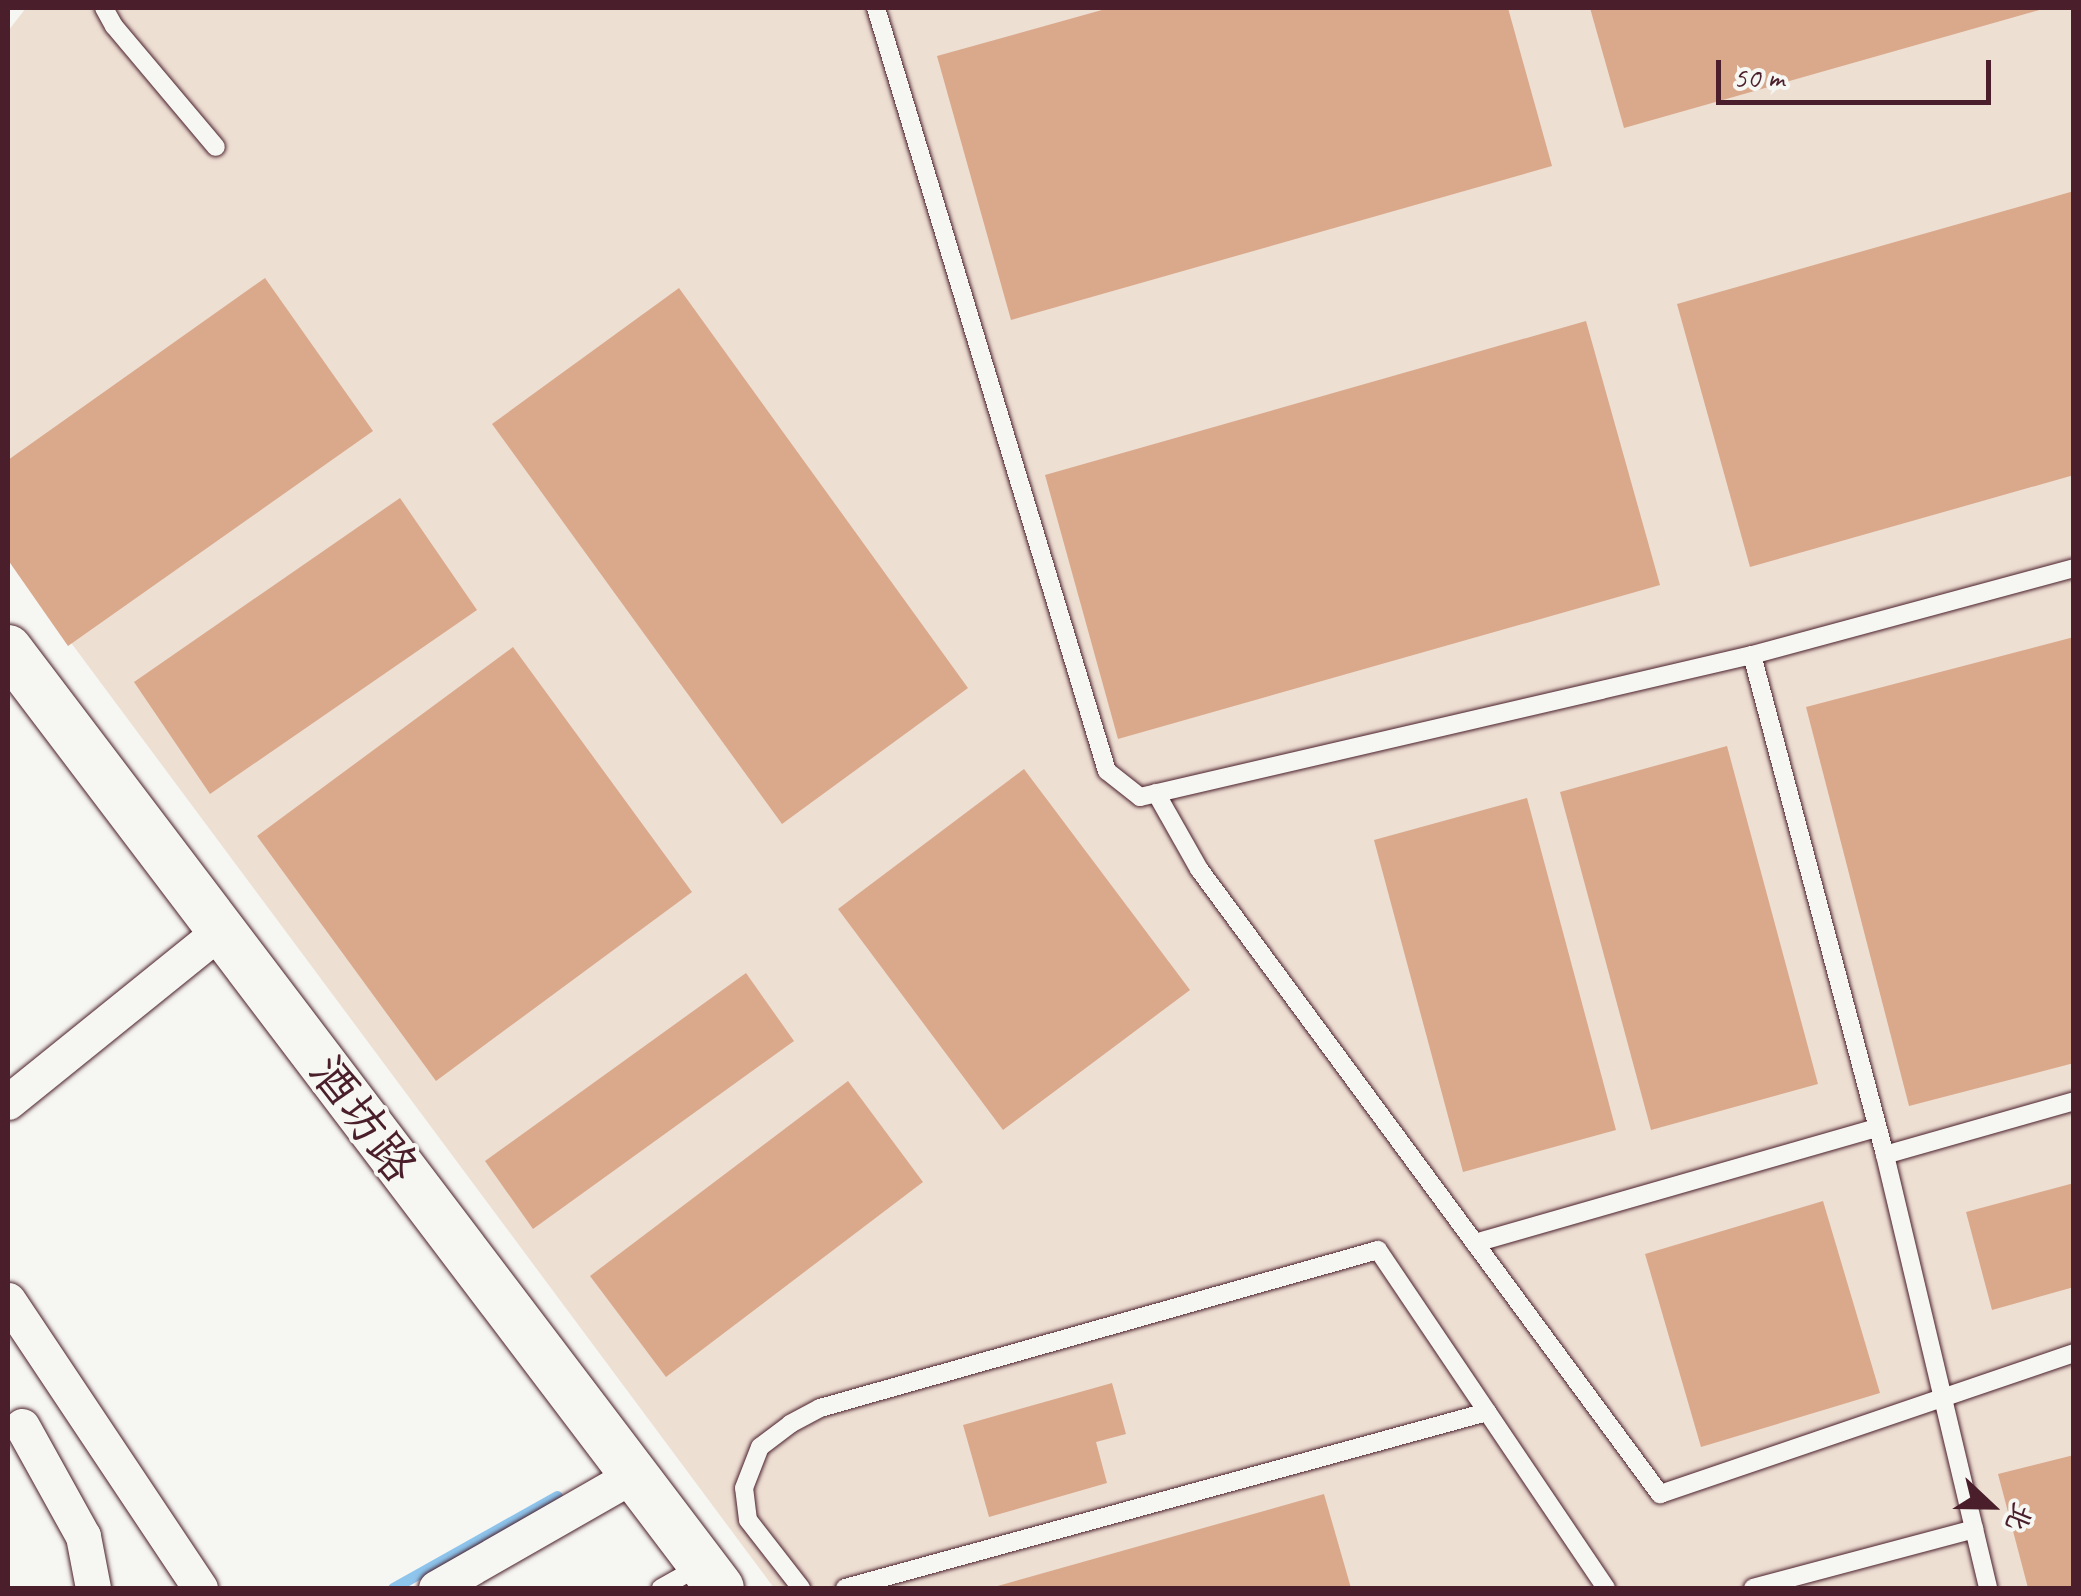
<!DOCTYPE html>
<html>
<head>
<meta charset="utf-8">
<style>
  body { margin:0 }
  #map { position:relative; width:2081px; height:1596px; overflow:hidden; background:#f6f6f2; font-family:Caveat,"LXGW WenKai TC",sans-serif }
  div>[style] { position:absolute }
  .built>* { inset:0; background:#eedfd3 }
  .stream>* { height:11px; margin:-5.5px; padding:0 5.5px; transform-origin:5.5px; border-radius:5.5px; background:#8ec5ed }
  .building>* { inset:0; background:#daa98c }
  .roads { filter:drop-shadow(0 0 2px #4a1f2b) drop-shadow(0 0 2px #4a1f2b) }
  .lane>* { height:18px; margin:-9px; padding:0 9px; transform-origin:9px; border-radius:9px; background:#f6f6f2 }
  .street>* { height:35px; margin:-17.5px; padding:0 17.5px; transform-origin:17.5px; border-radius:17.5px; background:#f6f6f2 }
  .secondary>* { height:48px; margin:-24px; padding:0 24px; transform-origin:24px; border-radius:24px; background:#f6f6f2 }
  span { translate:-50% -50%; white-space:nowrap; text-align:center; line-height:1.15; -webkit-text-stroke:8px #f6f6f2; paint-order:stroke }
  .street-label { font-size:48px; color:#4a1f2b }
  .frame { position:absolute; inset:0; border:10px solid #4a1f2b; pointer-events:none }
  .north { position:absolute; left:1941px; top:1456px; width:100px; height:100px; -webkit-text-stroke:8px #f6f6f2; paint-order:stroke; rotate:112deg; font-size:28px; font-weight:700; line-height:40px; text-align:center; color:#4a1f2b }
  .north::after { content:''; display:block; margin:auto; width:35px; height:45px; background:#4a1f2b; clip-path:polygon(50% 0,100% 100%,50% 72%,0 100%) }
  .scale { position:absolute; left:1716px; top:60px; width:275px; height:45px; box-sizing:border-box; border:5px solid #4a1f2b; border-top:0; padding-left:12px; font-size:30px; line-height:35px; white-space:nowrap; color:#4a1f2b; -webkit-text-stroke:8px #f6f6f2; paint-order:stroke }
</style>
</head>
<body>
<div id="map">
  <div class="built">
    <i style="clip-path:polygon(26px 8px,2073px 8px,2073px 1588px,774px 1588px,8px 558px,8px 31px)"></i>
  </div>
  <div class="stream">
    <i style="left:393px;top:1588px;width:188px;rotate:-29.3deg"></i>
  </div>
  <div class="building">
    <i style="clip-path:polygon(1109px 8px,1508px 8px,1552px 166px,1011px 320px,937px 56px)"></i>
    <i style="clip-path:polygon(1590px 8px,2043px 8px,2043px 9px,1624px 128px)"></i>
    <i style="clip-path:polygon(2074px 191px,2074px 475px,1750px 567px,1677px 304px)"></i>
    <i style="clip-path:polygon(265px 278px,373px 431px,68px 646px,8px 560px,8px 460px)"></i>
    <i style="clip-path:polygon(679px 288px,968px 688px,782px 824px,492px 424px)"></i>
    <i style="clip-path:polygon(1586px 321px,1660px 585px,1118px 739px,1045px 475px)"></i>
    <i style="clip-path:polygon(400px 498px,477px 610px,210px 794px,134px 682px)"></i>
    <i style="clip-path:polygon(2074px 637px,2074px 1063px,1909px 1106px,1806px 707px)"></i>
    <i style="clip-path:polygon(513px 647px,692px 892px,436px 1081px,257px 836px)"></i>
    <i style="clip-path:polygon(1727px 746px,1818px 1084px,1651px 1130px,1560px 792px)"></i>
    <i style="clip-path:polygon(1024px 769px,1190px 990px,1003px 1130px,838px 909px)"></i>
    <i style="clip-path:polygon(1527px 798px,1616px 1130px,1463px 1172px,1374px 840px)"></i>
    <i style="clip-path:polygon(746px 973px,794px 1041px,533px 1229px,485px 1161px)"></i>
    <i style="clip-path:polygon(848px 1081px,923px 1182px,666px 1377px,590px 1276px)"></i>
    <i style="clip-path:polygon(2074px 1183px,2074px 1287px,1992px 1310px,1966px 1212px)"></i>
    <i style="clip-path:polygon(1823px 1201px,1880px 1393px,1701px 1447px,1645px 1254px)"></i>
    <i style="clip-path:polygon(1112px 1383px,1126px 1434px,1096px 1442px,1107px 1483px,989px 1517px,963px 1425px)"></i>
    <i style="clip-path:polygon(2074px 1455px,2074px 1588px,2028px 1588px,1998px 1474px)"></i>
    <i style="clip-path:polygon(1324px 1494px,1351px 1588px,994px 1588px,994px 1587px)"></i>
  </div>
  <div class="roads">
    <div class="lane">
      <i style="left:104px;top:8px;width:21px;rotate:61deg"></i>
      <i style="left:114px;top:26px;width:158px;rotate:49.9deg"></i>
      <i style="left:876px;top:8px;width:797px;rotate:73.16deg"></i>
      <i style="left:1107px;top:771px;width:42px;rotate:38.2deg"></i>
      <i style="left:1140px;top:797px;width:628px;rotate:-13.06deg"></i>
      <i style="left:1752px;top:655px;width:334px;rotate:-15.1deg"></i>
      <i style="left:1752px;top:655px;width:517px;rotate:75.1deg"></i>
      <i style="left:1885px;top:1155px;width:445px;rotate:76.6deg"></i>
      <i style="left:1156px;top:793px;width:87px;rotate:60.5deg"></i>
      <i style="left:1199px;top:869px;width:777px;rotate:53.59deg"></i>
      <i style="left:1660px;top:1494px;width:437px;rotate:-18.8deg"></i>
      <i style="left:1885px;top:1155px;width:197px;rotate:-15.9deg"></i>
      <i style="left:1475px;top:1243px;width:418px;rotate:-16deg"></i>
      <i style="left:661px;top:1588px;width:47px;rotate:-29.3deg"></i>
      <i style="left:801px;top:1588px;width:86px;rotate:-127.9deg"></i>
      <i style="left:748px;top:1520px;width:32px;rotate:-97deg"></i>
      <i style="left:744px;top:1488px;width:44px;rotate:-68.7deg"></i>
      <i style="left:760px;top:1447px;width:38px;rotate:-37deg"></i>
      <i style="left:790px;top:1424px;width:34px;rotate:-28deg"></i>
      <i style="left:820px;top:1408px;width:580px;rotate:-15.81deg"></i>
      <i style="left:1378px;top:1250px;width:408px;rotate:56deg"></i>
      <i style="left:845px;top:1588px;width:666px;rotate:-15.33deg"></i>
      <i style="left:1753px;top:1588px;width:229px;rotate:-14.9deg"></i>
    </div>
    <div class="street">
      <i style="left:8px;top:1102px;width:272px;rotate:-38.9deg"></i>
      <i style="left:8px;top:1300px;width:346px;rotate:56.3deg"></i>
      <i style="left:22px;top:1426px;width:126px;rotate:61deg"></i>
      <i style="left:83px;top:1536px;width:53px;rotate:79.1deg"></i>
      <i style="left:436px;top:1588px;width:229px;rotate:-29.8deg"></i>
    </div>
    <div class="secondary">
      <i style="left:8px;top:649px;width:1178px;rotate:52.83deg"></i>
    </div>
  </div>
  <div class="street-label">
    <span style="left:363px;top:1119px;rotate:53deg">酒坊路</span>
  </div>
  <div class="frame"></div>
  <div class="north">北</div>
  <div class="scale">50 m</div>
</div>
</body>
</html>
